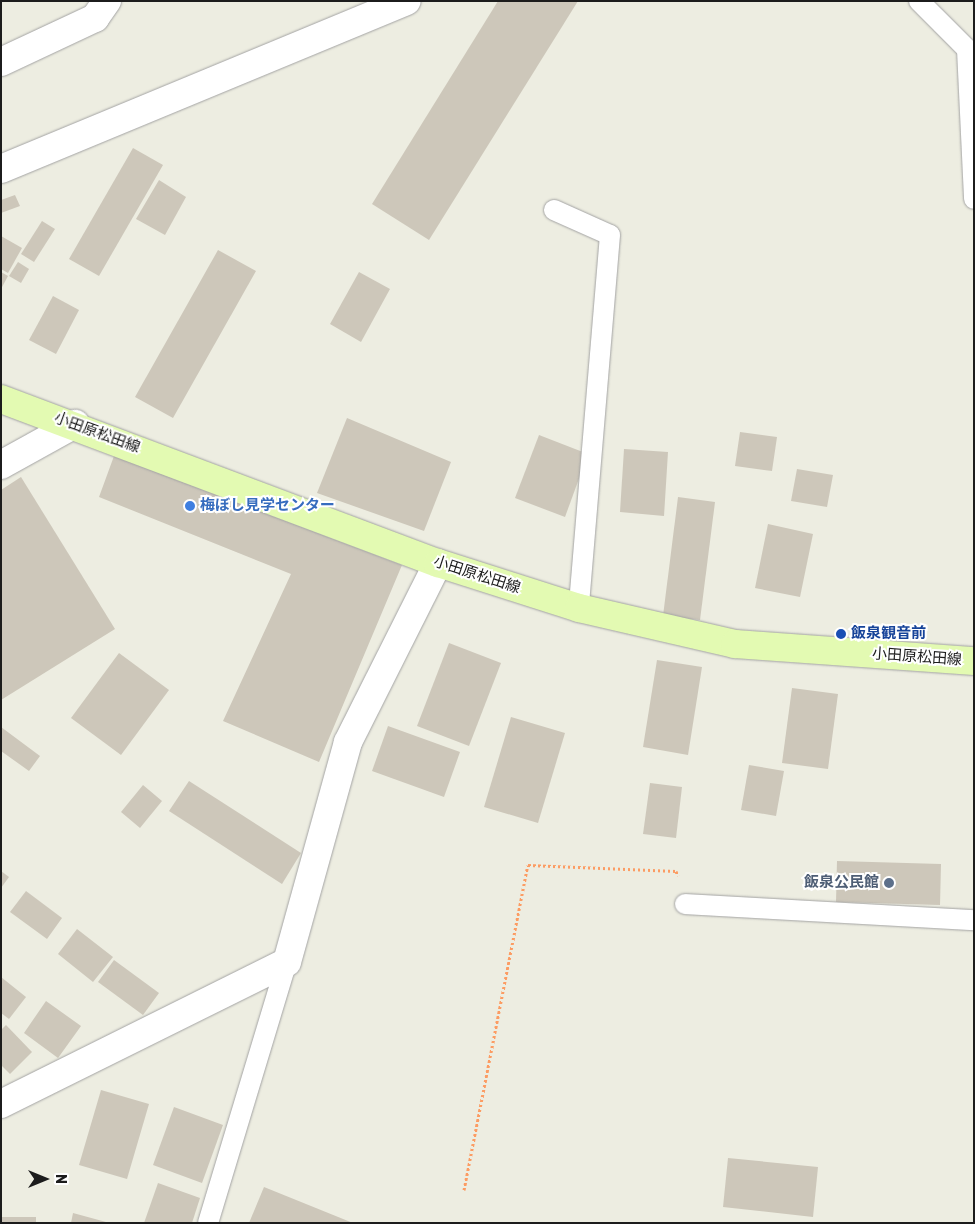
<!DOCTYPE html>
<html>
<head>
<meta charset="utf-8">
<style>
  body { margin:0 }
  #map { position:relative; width:975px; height:1224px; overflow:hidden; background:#edede1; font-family:Rubik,"Noto Sans JP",sans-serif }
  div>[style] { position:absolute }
  .building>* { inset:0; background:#cdc7ba }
  .path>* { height:3px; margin-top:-1.5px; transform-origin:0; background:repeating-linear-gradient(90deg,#fc9c63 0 2.5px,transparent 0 5px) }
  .roads { filter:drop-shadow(0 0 1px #a3a3a3) drop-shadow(0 0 1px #a3a3a3) }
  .lane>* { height:20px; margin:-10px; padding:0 10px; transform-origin:10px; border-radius:10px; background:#fff }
  .street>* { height:28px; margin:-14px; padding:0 14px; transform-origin:14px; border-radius:14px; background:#fff }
  .secondary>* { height:28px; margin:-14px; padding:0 14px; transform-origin:14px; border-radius:14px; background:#e3fab2 }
  .dots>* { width:14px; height:14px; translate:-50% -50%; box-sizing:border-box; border:2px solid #fff; border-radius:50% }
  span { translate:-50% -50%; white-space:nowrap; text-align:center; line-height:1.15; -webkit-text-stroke:4px #fff; paint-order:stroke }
  .street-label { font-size:15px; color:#1c1c1c }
  .shop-label { font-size:15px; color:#366cbe; font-weight:700 }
  .left { translate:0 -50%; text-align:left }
  .transit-label { font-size:15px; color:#164399; font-weight:700 }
  .service-label { font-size:15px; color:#4e5e75; font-weight:700 }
  .right { translate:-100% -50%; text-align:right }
  .frame { position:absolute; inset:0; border:2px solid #1c1c1c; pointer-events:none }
  .north { position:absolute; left:20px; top:1154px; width:50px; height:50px; -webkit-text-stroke:4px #fff; paint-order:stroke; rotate:90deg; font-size:14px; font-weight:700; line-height:20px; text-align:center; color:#1c1c1c }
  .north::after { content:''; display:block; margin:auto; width:18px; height:22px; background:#1c1c1c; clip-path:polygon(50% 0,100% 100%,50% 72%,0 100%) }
</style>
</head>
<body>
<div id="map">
  <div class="building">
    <i style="clip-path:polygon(498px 1px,578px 1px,429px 240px,372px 204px)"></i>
    <i style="clip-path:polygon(133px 148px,163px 165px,99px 276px,69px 259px)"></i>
    <i style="clip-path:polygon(159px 180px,186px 197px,165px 235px,136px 219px)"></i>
    <i style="clip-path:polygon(15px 195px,20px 206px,1px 213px,1px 200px)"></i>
    <i style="clip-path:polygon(42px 221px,55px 229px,34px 262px,21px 254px)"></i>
    <i style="clip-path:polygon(1px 236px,22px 248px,8px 273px,1px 269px)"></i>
    <i style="clip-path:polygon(218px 250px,256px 271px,173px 418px,135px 397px)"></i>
    <i style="clip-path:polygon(18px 262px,29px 269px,21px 283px,9px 276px)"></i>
    <i style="clip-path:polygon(1px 272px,8px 276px,1px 289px)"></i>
    <i style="clip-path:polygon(359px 272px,390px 289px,361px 342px,330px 324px)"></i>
    <i style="clip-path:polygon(53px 296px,79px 310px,56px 354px,29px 340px)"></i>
    <i style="clip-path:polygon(347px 418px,451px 462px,424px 531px,317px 493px)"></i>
    <i style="clip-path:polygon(740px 432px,777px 437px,772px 471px,735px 466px)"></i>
    <i style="clip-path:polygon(539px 435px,588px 454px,565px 517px,515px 498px)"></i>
    <i style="clip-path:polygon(624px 449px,668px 452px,664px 516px,620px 512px)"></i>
    <i style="clip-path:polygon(114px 456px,402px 565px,319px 762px,223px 721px,291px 574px,99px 497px)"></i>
    <i style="clip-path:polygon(797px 469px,833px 475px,827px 507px,791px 501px)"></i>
    <i style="clip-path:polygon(21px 477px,115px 629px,1px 700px,1px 490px)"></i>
    <i style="clip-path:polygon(678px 497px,715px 502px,700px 620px,663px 616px)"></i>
    <i style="clip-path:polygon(768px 524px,813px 534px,800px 597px,755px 588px)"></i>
    <i style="clip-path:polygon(449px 643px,501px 663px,469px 746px,417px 726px)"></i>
    <i style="clip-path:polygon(119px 653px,169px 690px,121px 755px,71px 718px)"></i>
    <i style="clip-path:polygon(657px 660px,702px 667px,688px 755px,643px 747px)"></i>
    <i style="clip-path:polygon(792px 688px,838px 694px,828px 769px,782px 763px)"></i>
    <i style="clip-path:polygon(511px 717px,565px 733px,538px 823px,484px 807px)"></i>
    <i style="clip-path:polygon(388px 726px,460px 752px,444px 797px,372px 771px)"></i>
    <i style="clip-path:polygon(1px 727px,40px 756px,29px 771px,1px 751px)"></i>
    <i style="clip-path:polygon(749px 765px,784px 771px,776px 816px,741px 810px)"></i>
    <i style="clip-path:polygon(189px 781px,301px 853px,282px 884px,169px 811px)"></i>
    <i style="clip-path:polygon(650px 783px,682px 787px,676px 838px,643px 834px)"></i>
    <i style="clip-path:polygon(143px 785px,162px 801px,140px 828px,121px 812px)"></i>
    <i style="clip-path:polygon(837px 861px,941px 864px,940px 905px,836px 902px)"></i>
    <i style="clip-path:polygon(1px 871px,9px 877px,1px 888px)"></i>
    <i style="clip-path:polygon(26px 891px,62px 918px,47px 939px,10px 912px)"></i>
    <i style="clip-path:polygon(77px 929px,113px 957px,93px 982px,58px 954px)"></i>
    <i style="clip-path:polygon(114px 960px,159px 993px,143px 1015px,98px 982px)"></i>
    <i style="clip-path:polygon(1px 977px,26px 997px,9px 1019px,1px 1013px)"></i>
    <i style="clip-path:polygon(46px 1001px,81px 1026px,58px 1058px,24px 1033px)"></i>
    <i style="clip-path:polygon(6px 1025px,32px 1052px,10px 1074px,1px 1065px,1px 1030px)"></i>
    <i style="clip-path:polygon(101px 1090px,149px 1104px,127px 1179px,79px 1165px)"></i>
    <i style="clip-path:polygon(174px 1107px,223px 1125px,202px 1183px,153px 1165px)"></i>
    <i style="clip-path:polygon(728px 1158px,818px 1167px,813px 1217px,723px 1207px)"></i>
    <i style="clip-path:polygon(158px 1183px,200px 1198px,192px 1223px,144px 1223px)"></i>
    <i style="clip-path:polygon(264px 1187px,353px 1223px,249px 1223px)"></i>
    <i style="clip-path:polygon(73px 1213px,106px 1222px,105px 1223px,71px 1223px)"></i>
    <i style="clip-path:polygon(1px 1217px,36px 1217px,36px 1223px,1px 1223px)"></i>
  </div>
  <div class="path">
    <i style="left:464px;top:1190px;width:331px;rotate:-78.9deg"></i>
    <i style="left:528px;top:865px;width:148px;rotate:2.3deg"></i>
    <i style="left:676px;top:871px;width:5px;rotate:68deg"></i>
  </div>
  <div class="roads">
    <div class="lane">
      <i style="left:919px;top:1px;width:68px;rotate:45deg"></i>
      <i style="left:967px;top:49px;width:150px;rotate:87.3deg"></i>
      <i style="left:554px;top:210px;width:61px;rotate:24.1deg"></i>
      <i style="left:610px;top:235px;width:374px;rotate:94.8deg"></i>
      <i style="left:685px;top:904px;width:289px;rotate:3.2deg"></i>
      <i style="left:208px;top:1223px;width:273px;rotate:-73.2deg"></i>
    </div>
    <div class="street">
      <i style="left:1px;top:62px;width:104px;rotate:-25.1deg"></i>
      <i style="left:95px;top:18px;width:21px;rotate:-55deg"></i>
      <i style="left:1px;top:169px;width:439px;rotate:-22.5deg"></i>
      <i style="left:1px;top:465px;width:85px;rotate:-29deg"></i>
      <i style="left:1px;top:1104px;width:319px;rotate:-26.4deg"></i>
      <i style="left:287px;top:962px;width:228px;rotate:-74.5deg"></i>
      <i style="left:348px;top:742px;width:200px;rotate:-63.3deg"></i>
    </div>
    <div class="secondary">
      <i style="left:1px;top:399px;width:467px;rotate:20.6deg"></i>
      <i style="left:438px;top:563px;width:148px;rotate:17.7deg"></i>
      <i style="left:579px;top:608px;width:160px;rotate:13deg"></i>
      <i style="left:735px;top:644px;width:240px;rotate:4.1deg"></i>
    </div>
  </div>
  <div class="dots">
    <i style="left:190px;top:506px;background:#3f7fe0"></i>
    <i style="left:841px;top:634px;background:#1a4fb4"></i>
    <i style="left:889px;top:883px;background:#5c6f8a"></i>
  </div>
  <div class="street-label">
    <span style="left:97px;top:433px;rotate:20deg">小田原松田線</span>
    <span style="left:477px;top:575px;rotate:18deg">小田原松田線</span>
    <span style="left:917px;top:657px;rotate:4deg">小田原松田線</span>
  </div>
  <div class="shop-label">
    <span class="left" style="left:200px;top:506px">梅ぼし見学センター</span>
  </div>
  <div class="transit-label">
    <span class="left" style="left:851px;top:634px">飯泉観音前</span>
  </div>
  <div class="service-label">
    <span class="right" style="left:879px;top:883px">飯泉公民館</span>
  </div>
  <div class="frame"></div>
  <div class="north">N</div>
</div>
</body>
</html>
